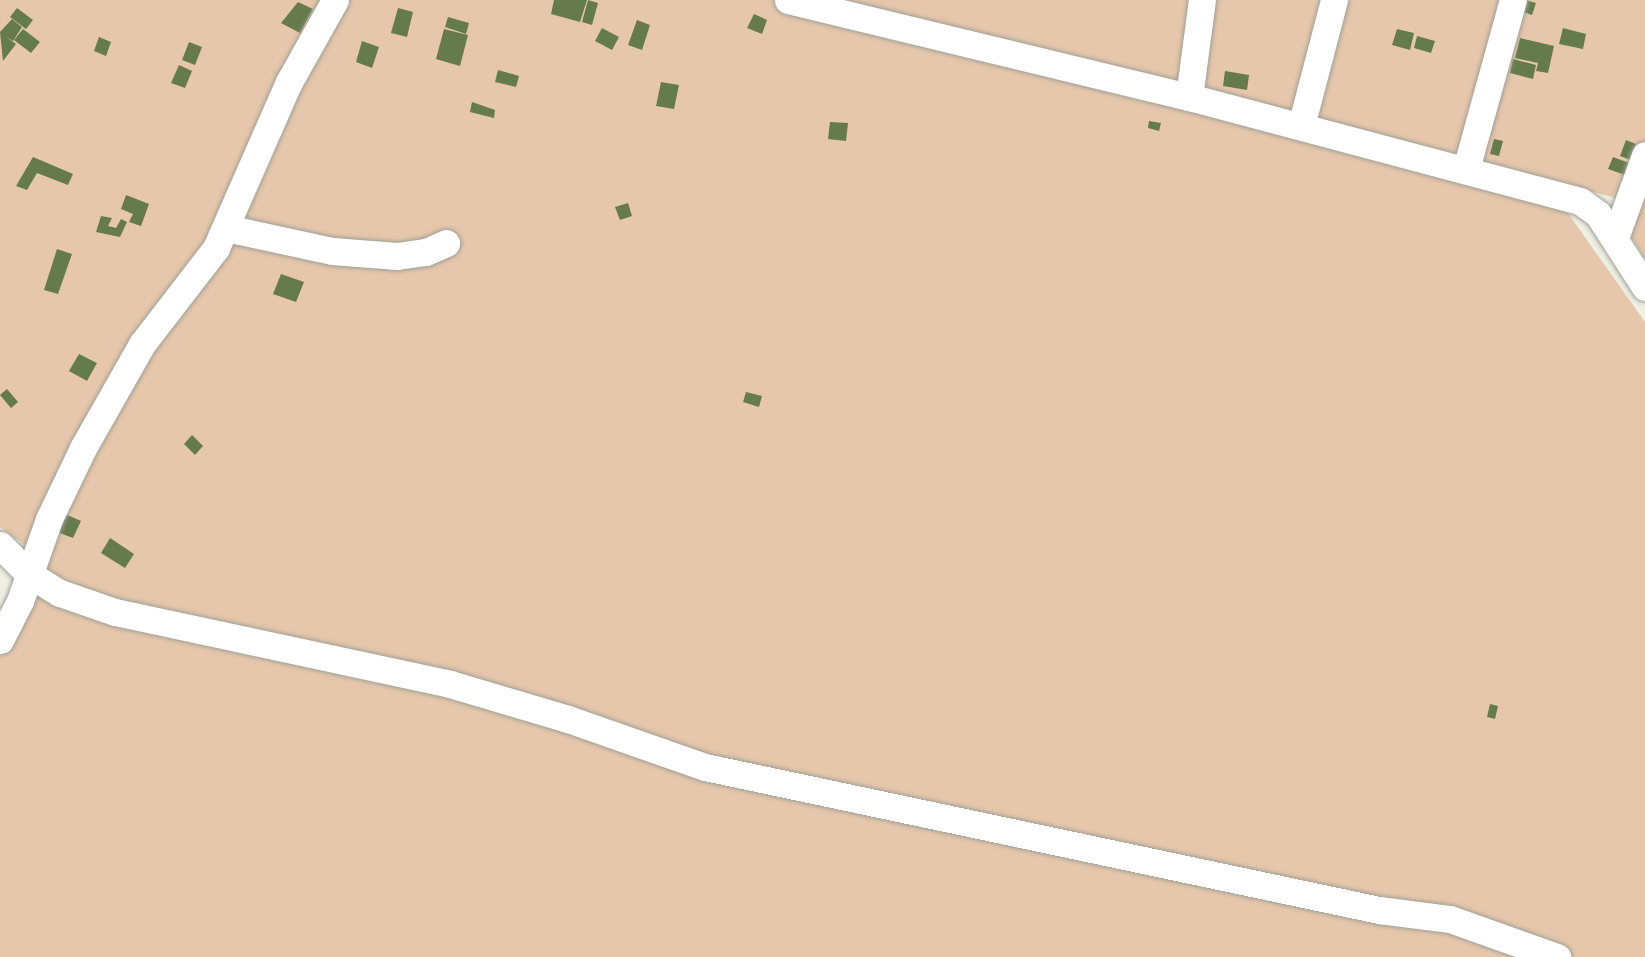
<!DOCTYPE html>
<html>
<head>
<meta charset="utf-8">
<style>
  body { margin:0 }
  #map { position:relative; width:1645px; height:957px; overflow:hidden; background:#efefe4; font-family:Arial,sans-serif }
  div>[style] { position:absolute }
  .green>* { inset:0; background:#e7c7ab }
  .building>* { inset:0; background:#657b4b }
  .roads { filter:drop-shadow(0 0 2px #a0a097) drop-shadow(0 0 2px #a0a097) }
  .minor>* { height:27px; margin:-13.5px; padding:0 13.5px; transform-origin:13.5px; border-radius:13.5px; background:#fff }
  span { translate:-50% -50%; white-space:nowrap; text-align:center; line-height:1.15; -webkit-text-stroke:6px #efefe4; paint-order:stroke }
</style>
</head>
<body>
<div id="map">
  <div class="green">
    <i style="clip-path:polygon(0 0,1645px 0,1645px 259px,1627px 230px,1616px 198px,1314px 119px,1565px 209px,1645px 322px,1645px 957px,0 957px,0 656px,15px 633px,45px 560px,0 527px)"></i>
  </div>
  <div class="building">
    <i style="clip-path:polygon(554px 0,587px 0,580px 22px,551px 14px)"></i>
    <i style="clip-path:polygon(588px 0,598px 3px,592px 25px,582px 22px)"></i>
    <i style="clip-path:polygon(1525px 0,1536px 3px,1532px 15px,1517px 10px)"></i>
    <i style="clip-path:polygon(298px 2px,313px 9px,300px 33px,281px 23px)"></i>
    <i style="clip-path:polygon(17px 8px,33px 20px,26px 29px,10px 17px)"></i>
    <i style="clip-path:polygon(398px 8px,413px 12px,407px 37px,391px 33px)"></i>
    <i style="clip-path:polygon(754px 14px,767px 20px,762px 34px,747px 28px)"></i>
    <i style="clip-path:polygon(448px 17px,469px 23px,466px 34px,445px 27px)"></i>
    <i style="clip-path:polygon(12px 19px,22px 27px,13px 41px,5px 36px,16px 44px,3px 61px,0 32px)"></i>
    <i style="clip-path:polygon(637px 20px,650px 25px,642px 50px,628px 45px)"></i>
    <i style="clip-path:polygon(602px 28px,619px 37px,612px 50px,595px 41px)"></i>
    <i style="clip-path:polygon(1563px 28px,1586px 34px,1583px 49px,1559px 44px)"></i>
    <i style="clip-path:polygon(23px 29px,40px 42px,31px 53px,14px 40px)"></i>
    <i style="clip-path:polygon(444px 29px,468px 35px,460px 66px,436px 59px)"></i>
    <i style="clip-path:polygon(1397px 29px,1414px 33px,1410px 50px,1392px 45px)"></i>
    <i style="clip-path:polygon(1417px 36px,1435px 41px,1431px 53px,1414px 48px)"></i>
    <i style="clip-path:polygon(99px 37px,111px 42px,106px 56px,94px 51px)"></i>
    <i style="clip-path:polygon(1520px 38px,1554px 46px,1548px 73px,1536px 71px,1538px 63px,1515px 58px)"></i>
    <i style="clip-path:polygon(362px 41px,379px 47px,372px 68px,356px 62px)"></i>
    <i style="clip-path:polygon(189px 42px,202px 47px,195px 65px,182px 60px)"></i>
    <i style="clip-path:polygon(1513px 59px,1536px 65px,1533px 79px,1510px 73px)"></i>
    <i style="clip-path:polygon(179px 65px,192px 71px,185px 88px,171px 83px)"></i>
    <i style="clip-path:polygon(498px 70px,519px 76px,516px 87px,495px 82px)"></i>
    <i style="clip-path:polygon(1225px 71px,1249px 75px,1247px 90px,1223px 86px)"></i>
    <i style="clip-path:polygon(661px 82px,679px 85px,674px 109px,656px 106px)"></i>
    <i style="clip-path:polygon(472px 102px,495px 110px,494px 118px,470px 112px)"></i>
    <i style="clip-path:polygon(1149px 121px,1161px 123px,1159px 131px,1148px 128px)"></i>
    <i style="clip-path:polygon(830px 122px,848px 123px,846px 141px,828px 139px)"></i>
    <i style="clip-path:polygon(1494px 139px,1503px 141px,1499px 156px,1490px 154px)"></i>
    <i style="clip-path:polygon(1626px 140px,1636px 144px,1631px 160px,1620px 156px)"></i>
    <i style="clip-path:polygon(33px 157px,73px 174px,68px 185px,37px 173px,27px 190px,16px 186px)"></i>
    <i style="clip-path:polygon(1613px 157px,1632px 164px,1628px 176px,1608px 169px)"></i>
    <i style="clip-path:polygon(126px 195px,149px 204px,141px 226px,129px 222px,133px 214px,121px 209px)"></i>
    <i style="clip-path:polygon(628px 203px,632px 216px,620px 220px,615px 207px)"></i>
    <i style="clip-path:polygon(101px 216px,112px 218px,108px 226px,116px 228px,121px 219px,127px 222px,120px 237px,96px 232px)"></i>
    <i style="clip-path:polygon(57px 249px,72px 254px,58px 294px,44px 290px)"></i>
    <i style="clip-path:polygon(281px 274px,304px 282px,296px 302px,273px 294px)"></i>
    <i style="clip-path:polygon(79px 354px,97px 363px,87px 381px,69px 371px)"></i>
    <i style="clip-path:polygon(7px 389px,18px 402px,11px 408px,0 395px)"></i>
    <i style="clip-path:polygon(746px 392px,762px 396px,759px 407px,743px 402px)"></i>
    <i style="clip-path:polygon(192px 435px,203px 446px,195px 455px,184px 444px)"></i>
    <i style="clip-path:polygon(65px 514px,81px 521px,73px 538px,57px 532px)"></i>
    <i style="clip-path:polygon(110px 538px,134px 554px,125px 568px,101px 553px)"></i>
    <i style="clip-path:polygon(1490px 704px,1498px 706px,1495px 719px,1487px 717px)"></i>
  </div>
  <div class="roads">
    <div class="minor">
      <i style="left:788px;top:0;width:413px;rotate:13.6deg"></i>
      <i style="left:1189px;top:97px;width:405px;rotate:14.9deg"></i>
      <i style="left:1580px;top:201px;width:22px;rotate:36deg"></i>
      <i style="left:1598px;top:214px;width:87px;rotate:57.2deg"></i>
      <i style="left:1189px;top:97px;width:98px;rotate:-82.4deg"></i>
      <i style="left:1301px;top:126px;width:130px;rotate:-75.3deg"></i>
      <i style="left:1466px;top:169px;width:175px;rotate:-74.5deg"></i>
      <i style="left:226px;top:228px;width:108px;rotate:12.2deg"></i>
      <i style="left:332px;top:251px;width:65px;rotate:4.4deg"></i>
      <i style="left:397px;top:256px;width:29px;rotate:-8deg"></i>
      <i style="left:426px;top:252px;width:22px;rotate:-24deg"></i>
      <i style="left:1615px;top:238px;width:88px;rotate:-70.1deg"></i>
      <i style="left:0;top:545px;width:41px;rotate:45deg"></i>
      <i style="left:29px;top:574px;width:36px;rotate:32deg"></i>
      <i style="left:60px;top:593px;width:58px;rotate:19.1deg"></i>
      <i style="left:115px;top:612px;width:343px;rotate:12.1deg"></i>
      <i style="left:450px;top:684px;width:123px;rotate:16.5deg"></i>
      <i style="left:568px;top:719px;width:145px;rotate:19.3deg"></i>
      <i style="left:705px;top:767px;width:689px;rotate:11.98deg"></i>
      <i style="left:1379px;top:910px;width:72px;rotate:7.2deg"></i>
      <i style="left:1450px;top:919px;width:114px;rotate:19.6deg"></i>
      <i style="left:0;top:640px;width:44px;rotate:-62.9deg"></i>
      <i style="left:20px;top:601px;width:87px;rotate:-70.5deg"></i>
      <i style="left:49px;top:519px;width:79px;rotate:-64.4deg"></i>
      <i style="left:83px;top:448px;width:120px;rotate:-60.4deg"></i>
      <i style="left:142px;top:344px;width:121px;rotate:-52.4deg"></i>
      <i style="left:216px;top:248px;width:181px;rotate:-66.3deg"></i>
      <i style="left:289px;top:82px;width:94px;rotate:-60.7deg"></i>
    </div>
  </div>
</div>
</body>
</html>
